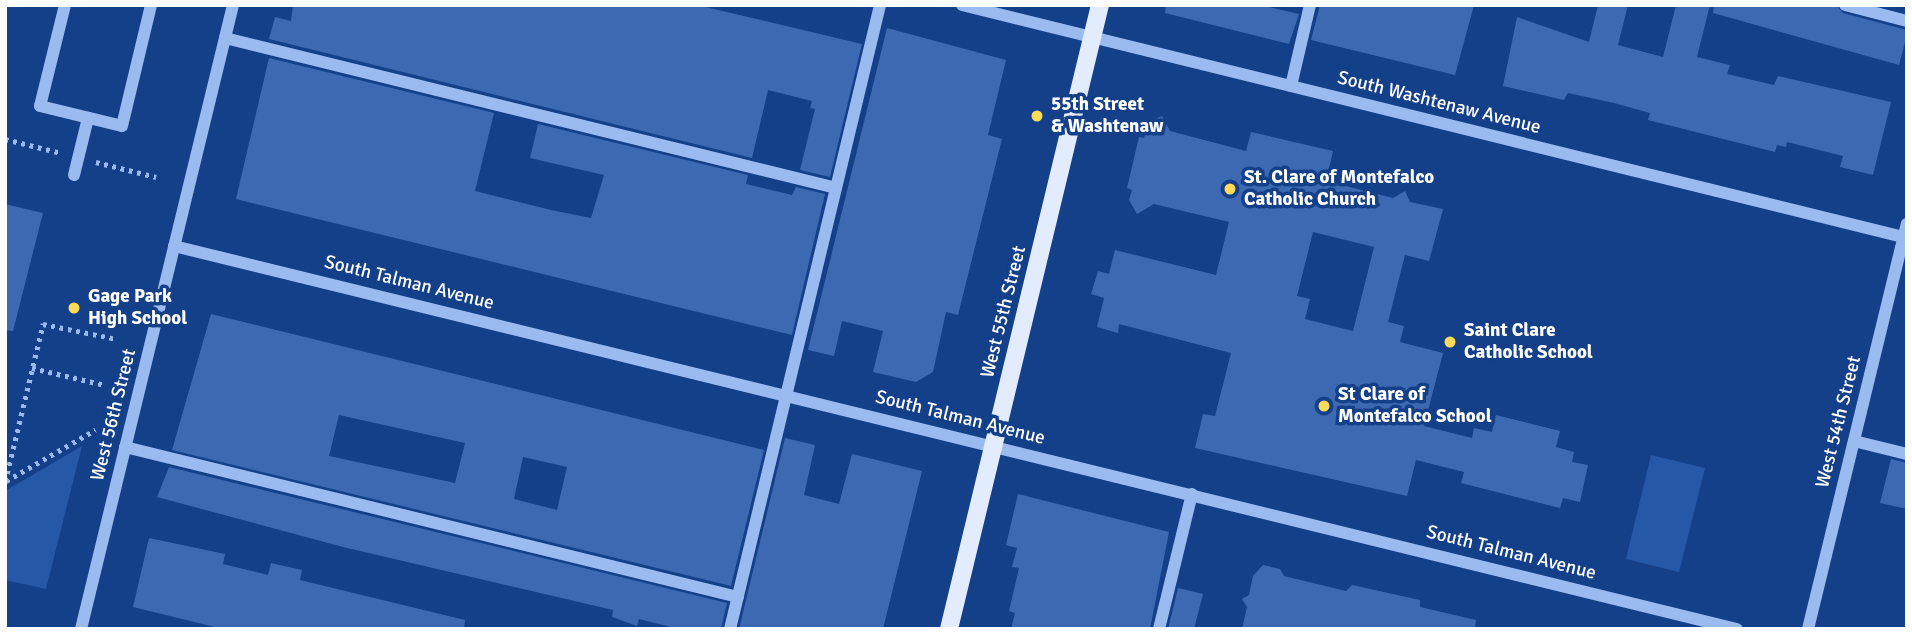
<!DOCTYPE html>
<html>
<head>
<meta charset="utf-8">
<style>
  body { margin:0 }
  #map { position:relative; width:1912px; height:634px; overflow:hidden; background:#143f89; font-family:Signika,sans-serif }
  div>[style] { position:absolute }
  .green>* { inset:0; background:#2658a8 }
  .building>* { inset:0; background:#3d69b2 }
  .path>* { height:4.5px; margin-top:-2.25px; transform-origin:0; background:repeating-linear-gradient(90deg,#9abbf0 0 3.5px,transparent 0 8.5px) }
  .minor>* { height:12px; margin:-6px; padding:0 6px; transform-origin:6px; border-radius:6px; background:#9abbf0 }
  .major>* { height:18px; margin:-9px; padding:0 9px; transform-origin:9px; border-radius:9px; background:#e3ecff }
  .dots>* { width:19px; height:19px; translate:-50% -50%; box-sizing:border-box; border:4px solid #143f89; border-radius:50% }
  span { translate:-50% -50%; white-space:nowrap; text-align:center; line-height:1.15; -webkit-text-stroke:7px #143f89; paint-order:stroke }
  .street-label { font-size:19px; color:#fff }
  .poi-label { font-size:19px; color:#fff; font-weight:700 }
  .left { translate:0 -50%; text-align:left }
  .frame { position:absolute; inset:0; border:7px solid #fff; pointer-events:none }
</style>
</head>
<body>
<div id="map">
  <div class="green">
    <i style="clip-path:polygon(82px 446px,46px 589px,5px 580px,5px 491px)"></i>
    <i style="clip-path:polygon(1651px 455px,1705px 468px,1679px 572px,1626px 559px)"></i>
  </div>
  <div class="building">
    <i style="clip-path:polygon(293px 5px,697px 5px,862px 44px,830px 177px,800px 170px,815px 109px,810px 108px,812px 101px,768px 90px,752px 158px,269px 39px,275px 17px,291px 21px)"></i>
    <i style="clip-path:polygon(1166px 5px,1260px 5px,1299px 14px,1289px 44px,1165px 13px)"></i>
    <i style="clip-path:polygon(1320px 5px,1474px 5px,1455px 75px,1311px 40px)"></i>
    <i style="clip-path:polygon(1598px 5px,1628px 5px,1618px 45px,1663px 57px,1676px 5px,1710px 5px,1697px 57px,1730px 65px,1727px 74px,1774px 85px,1778px 76px,1891px 102px,1873px 175px,1840px 167px,1843px 156px,1787px 142px,1786px 147px,1777px 145px,1775px 152px,1648px 120px,1650px 113px,1614px 103px,1568px 93px,1564px 100px,1503px 86px,1517px 17px,1589px 42px)"></i>
    <i style="clip-path:polygon(1714px 5px,1836px 5px,1843px 13px,1907px 30px,1907px 35px,1899px 65px,1713px 13px)"></i>
    <i style="clip-path:polygon(887px 28px,1006px 60px,988px 135px,1002px 139px,958px 315px,946px 312px,933px 372px,916px 382px,873px 372px,883px 331px,842px 321px,834px 356px,808px 350px)"></i>
    <i style="clip-path:polygon(269px 58px,494px 113px,475px 191px,551px 210px,591px 218px,604px 175px,530px 158px,538px 124px,748px 175px,746px 184px,792px 195px,796px 187px,825px 194px,792px 335px,236px 199px)"></i>
    <i style="clip-path:polygon(evenodd,1162px 116px,1170px 131px,1246px 151px,1251px 132px,1333px 151px,1326px 181px,1393px 198px,1405px 191px,1410px 202px,1443px 209px,1429px 261px,1405px 255px,1388px 322px,1404px 326px,1400px 342px,1443px 353px,1424px 426px,1472px 438px,1474px 428px,1492px 432px,1496px 415px,1560px 431px,1556px 447px,1574px 452px,1572px 462px,1588px 465px,1580px 502px,1563px 498px,1560px 508px,1461px 483px,1464px 472px,1416px 460px,1407px 496px,1195px 448px,1203px 414px,1215px 416px,1231px 353px,1119px 324px,1118px 333px,1097px 327px,1104px 298px,1091px 294px,1098px 271px,1109px 274px,1115px 250px,1216px 275px,1229px 222px,1154px 204px,1137px 214px,1129px 200px,1132px 190px,1127px 188px,1139px 137px,1144px 138px,1148px 122px,1162px 116px,1313px 232px,1374px 247px,1353px 331px,1305px 319px,1310px 299px,1297px 296px,1313px 232px)"></i>
    <i style="clip-path:polygon(5px 204px,43px 213px,13px 331px,5px 330px)"></i>
    <i style="clip-path:polygon(evenodd,211px 314px,764px 450px,731px 586px,172px 450px,211px 314px,339px 415px,465px 443px,455px 483px,329px 456px,339px 415px,211px 314px,523px 457px,567px 467px,557px 510px,514px 499px,523px 457px)"></i>
    <i style="clip-path:polygon(785px 438px,815px 445px,804px 495px,839px 504px,852px 454px,922px 471px,883px 629px,739px 629px)"></i>
    <i style="clip-path:polygon(1891px 459px,1907px 463px,1907px 509px,1880px 503px)"></i>
    <i style="clip-path:polygon(169px 467px,727px 603px,721px 629px,679px 629px,639px 619px,637px 626px,612px 617px,613px 610px,343px 547px,157px 497px)"></i>
    <i style="clip-path:polygon(1018px 494px,1169px 532px,1150px 629px,1011px 629px,1015px 613px,1009px 611px,1019px 568px,1012px 567px,1017px 548px,1006px 545px)"></i>
    <i style="clip-path:polygon(149px 538px,225px 554px,223px 564px,268px 575px,271px 563px,302px 570px,300px 580px,465px 620px,464px 629px,223px 629px,133px 607px)"></i>
    <i style="clip-path:polygon(1263px 565px,1280px 569px,1284px 576px,1346px 591px,1352px 585px,1420px 600px,1420px 607px,1476px 620px,1475px 629px,1242px 629px,1247px 607px,1242px 599px,1249px 595px,1253px 576px)"></i>
    <i style="clip-path:polygon(1178px 588px,1203px 594px,1194px 629px,1168px 629px)"></i>
  </div>
  <div class="path">
    <i style="left:5px;top:139px;width:58px;rotate:14deg"></i>
    <i style="left:96px;top:162px;width:62px;rotate:14deg"></i>
    <i style="left:32px;top:368px;width:75px;rotate:13.1deg"></i>
    <i style="left:6px;top:481px;width:103px;rotate:-29.8deg"></i>
    <i style="left:5px;top:482px;width:163px;rotate:-76.5deg"></i>
    <i style="left:43px;top:324px;width:76px;rotate:11.5deg"></i>
  </div>
  <div class="minor">
    <i style="left:65px;top:5px;width:104px;rotate:103.9deg"></i>
    <i style="left:40px;top:106px;width:84px;rotate:13.7deg"></i>
    <i style="left:122px;top:126px;width:124px;rotate:-76.5deg"></i>
    <i style="left:962px;top:5px;width:973px;rotate:13.85deg"></i>
    <i style="left:1845px;top:5px;width:64px;rotate:14.5deg"></i>
    <i style="left:225px;top:38px;width:629px;rotate:13.79deg"></i>
    <i style="left:1291px;top:86px;width:83px;rotate:-76.8deg"></i>
    <i style="left:74px;top:175px;width:59px;rotate:-76.2deg"></i>
    <i style="left:174px;top:246px;width:1609px;rotate:13.77deg"></i>
    <i style="left:1854px;top:441px;width:55px;rotate:13.8deg"></i>
    <i style="left:125px;top:447px;width:631px;rotate:13.75deg"></i>
    <i style="left:81px;top:629px;width:642px;rotate:-76.31deg"></i>
    <i style="left:730px;top:629px;width:642px;rotate:-76.48deg"></i>
    <i style="left:1159px;top:629px;width:139px;rotate:-76.3deg"></i>
    <i style="left:1808px;top:629px;width:417px;rotate:-76.3deg"></i>
  </div>
  <div class="major">
    <i style="left:949px;top:629px;width:642px;rotate:-76.4deg"></i>
  </div>
  <div class="dots">
    <i style="left:1037px;top:116px;background:#ffda59"></i>
    <i style="left:1230px;top:189px;background:#ffda59"></i>
    <i style="left:74px;top:308px;background:#ffda59"></i>
    <i style="left:1450px;top:342px;background:#ffda59"></i>
    <i style="left:1324px;top:406px;background:#ffda59"></i>
  </div>
  <div class="street-label">
    <span style="left:1439px;top:103px;rotate:14deg">South Washtenaw Avenue</span>
    <span style="left:409px;top:283px;rotate:14deg">South Talman Avenue</span>
    <span style="left:1004px;top:312px;rotate:-76deg">West 55th Street</span>
    <span style="left:114px;top:415px;rotate:-76deg">West 56th Street</span>
    <span style="left:960px;top:418px;rotate:14deg">South Talman Avenue</span>
    <span style="left:1839px;top:422px;rotate:-76deg">West 54th Street</span>
    <span style="left:1511px;top:553px;rotate:14deg">South Talman Avenue</span>
  </div>
  <div class="poi-label">
    <span class="left" style="left:1051px;top:116px">55th Street<br>&amp; Washtenaw</span>
    <span class="left" style="left:1244px;top:189px">St. Clare of Montefalco<br>Catholic Church</span>
    <span class="left" style="left:88px;top:308px">Gage Park<br>High School</span>
    <span class="left" style="left:1464px;top:342px">Saint Clare<br>Catholic School</span>
    <span class="left" style="left:1338px;top:406px">St Clare of<br>Montefalco School</span>
  </div>
  <div class="frame"></div>
</div>
</body>
</html>
